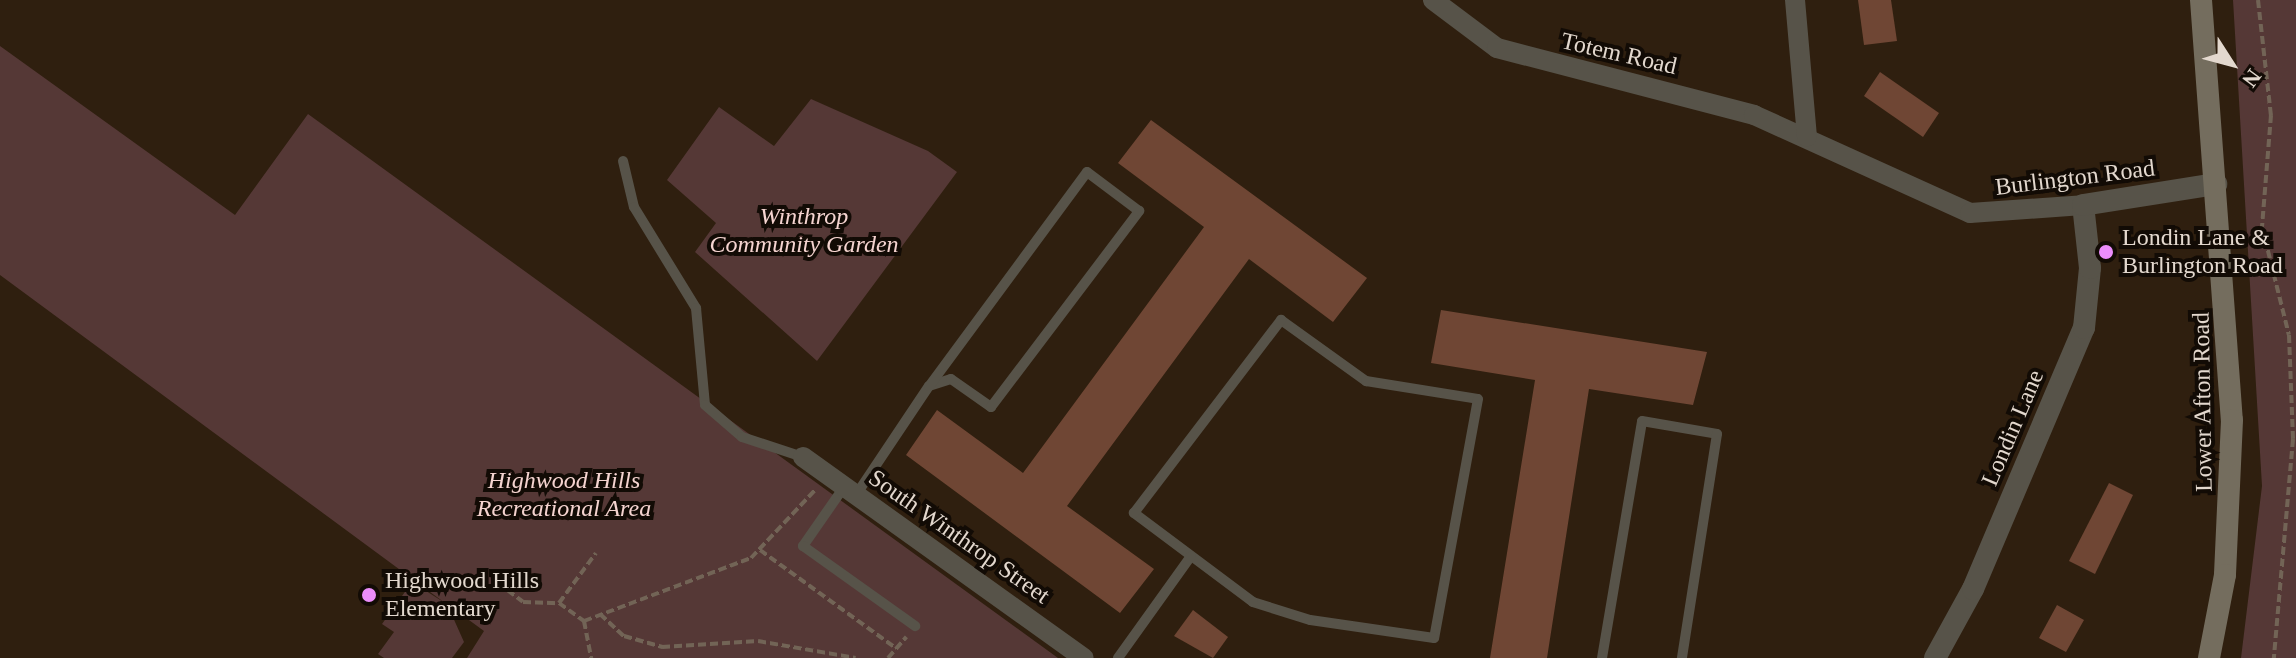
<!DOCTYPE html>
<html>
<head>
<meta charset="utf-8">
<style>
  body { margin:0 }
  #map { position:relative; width:2296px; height:658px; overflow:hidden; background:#2f1f0f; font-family:"Times New Roman",serif }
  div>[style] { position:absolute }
  .green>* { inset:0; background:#553836 }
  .building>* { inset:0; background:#6f4634 }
  .path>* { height:4px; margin-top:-2px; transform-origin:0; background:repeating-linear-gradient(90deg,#726456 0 8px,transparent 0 12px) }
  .service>* { height:10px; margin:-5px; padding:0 5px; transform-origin:5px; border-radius:5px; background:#575349 }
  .minor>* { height:20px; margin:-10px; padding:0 10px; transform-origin:10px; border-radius:10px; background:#575349 }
  .tertiary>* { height:22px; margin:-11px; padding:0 11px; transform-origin:11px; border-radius:11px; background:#575349 }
  .secondary>* { height:22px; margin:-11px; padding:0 11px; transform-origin:11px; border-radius:11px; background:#746d5e }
  .dots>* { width:22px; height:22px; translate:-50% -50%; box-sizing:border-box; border:4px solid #120b05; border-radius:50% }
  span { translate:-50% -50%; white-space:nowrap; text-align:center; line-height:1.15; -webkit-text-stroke:8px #120b05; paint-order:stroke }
  .street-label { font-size:24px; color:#e3d8ce }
  .park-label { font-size:24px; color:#f5d4d0; font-style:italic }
  .poi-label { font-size:24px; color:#e3d8ce }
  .left { translate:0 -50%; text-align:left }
  .north { position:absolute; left:2192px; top:24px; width:80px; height:80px; -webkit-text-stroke:6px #120b05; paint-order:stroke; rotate:126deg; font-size:22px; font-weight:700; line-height:32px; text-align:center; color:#e3d8ce }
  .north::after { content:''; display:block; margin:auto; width:28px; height:36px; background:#e3d8ce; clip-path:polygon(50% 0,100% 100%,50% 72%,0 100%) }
</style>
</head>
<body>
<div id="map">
  <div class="green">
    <i style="clip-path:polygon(2233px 0,2296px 0,2296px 658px,2241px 658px,2262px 486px)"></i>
    <i style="clip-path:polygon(0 46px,235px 215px,308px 114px,1058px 658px,467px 658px,484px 631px,447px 604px,464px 642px,452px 658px,384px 658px,378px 654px,394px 632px,382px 624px,412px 582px,445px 603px,0 275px)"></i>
    <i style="clip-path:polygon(811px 99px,928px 151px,957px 172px,817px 361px,695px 252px,716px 223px,667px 180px,719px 107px,774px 146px)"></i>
  </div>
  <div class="building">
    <i style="clip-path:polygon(1858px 0,1891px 0,1897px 41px,1864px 45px)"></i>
    <i style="clip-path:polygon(1880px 72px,1939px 113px,1923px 137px,1864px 96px)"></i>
    <i style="clip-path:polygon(1151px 120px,1367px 278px,1333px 322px,1249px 259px,1067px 506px,1154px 569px,1120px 613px,906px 455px,937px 410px,1023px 473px,1204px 227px,1118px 163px)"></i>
    <i style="clip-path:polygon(1441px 310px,1707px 352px,1693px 405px,1589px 389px,1547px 658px,1490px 658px,1535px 380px,1431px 363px)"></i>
    <i style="clip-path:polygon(2109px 483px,2133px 495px,2095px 574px,2069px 561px)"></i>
    <i style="clip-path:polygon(2057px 605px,2084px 620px,2066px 652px,2039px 638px)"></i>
    <i style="clip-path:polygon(1193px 610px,1228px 637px,1213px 658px,1174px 636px)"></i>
  </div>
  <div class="path">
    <i style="left:2258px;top:0;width:116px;rotate:83.6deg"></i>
    <i style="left:2271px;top:115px;width:112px;rotate:94.6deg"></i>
    <i style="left:2262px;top:227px;width:111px;rotate:76deg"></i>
    <i style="left:2289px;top:335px;width:104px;rotate:87.8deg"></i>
    <i style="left:2293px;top:439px;width:220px;rotate:95deg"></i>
    <i style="left:760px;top:550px;width:168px;rotate:35.8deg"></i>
    <i style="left:498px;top:583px;width:31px;rotate:37deg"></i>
    <i style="left:523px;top:602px;width:36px;rotate:2deg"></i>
    <i style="left:559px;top:603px;width:31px;rotate:36deg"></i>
    <i style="left:584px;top:621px;width:38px;rotate:79deg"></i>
    <i style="left:559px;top:603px;width:62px;rotate:-53.5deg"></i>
    <i style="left:600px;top:614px;width:33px;rotate:43deg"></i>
    <i style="left:624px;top:636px;width:40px;rotate:16deg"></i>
    <i style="left:662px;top:647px;width:96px;rotate:-3.6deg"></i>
    <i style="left:758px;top:641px;width:99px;rotate:9.8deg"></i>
    <i style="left:584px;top:621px;width:178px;rotate:-20.7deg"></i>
    <i style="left:751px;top:558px;width:95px;rotate:-46.7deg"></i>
    <i style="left:888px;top:658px;width:28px;rotate:-49deg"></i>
  </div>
  <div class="service">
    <i style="left:623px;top:161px;width:47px;rotate:76.6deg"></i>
    <i style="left:634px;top:207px;width:119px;rotate:58.5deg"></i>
    <i style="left:696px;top:308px;width:97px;rotate:84.7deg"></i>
    <i style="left:705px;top:405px;width:49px;rotate:40.9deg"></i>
    <i style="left:742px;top:437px;width:64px;rotate:18.2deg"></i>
    <i style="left:1281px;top:320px;width:105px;rotate:35.7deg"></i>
    <i style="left:1366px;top:381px;width:113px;rotate:9.1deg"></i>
    <i style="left:1478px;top:399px;width:243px;rotate:100.4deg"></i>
    <i style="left:1434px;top:638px;width:125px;rotate:-171.7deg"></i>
    <i style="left:1310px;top:620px;width:60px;rotate:-162.5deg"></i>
    <i style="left:1253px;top:602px;width:149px;rotate:-143.2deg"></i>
    <i style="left:1134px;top:513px;width:243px;rotate:-52.7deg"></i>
    <i style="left:844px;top:487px;width:72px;rotate:124.8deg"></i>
    <i style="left:803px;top:546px;width:138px;rotate:35.5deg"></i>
    <i style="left:856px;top:495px;width:131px;rotate:-56.2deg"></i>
    <i style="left:929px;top:386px;width:23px;rotate:-18deg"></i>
    <i style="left:951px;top:379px;width:49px;rotate:35deg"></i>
    <i style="left:991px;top:407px;width:246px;rotate:-52.9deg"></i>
    <i style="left:1139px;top:211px;width:65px;rotate:-143.1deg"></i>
    <i style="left:1087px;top:172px;width:266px;rotate:126.4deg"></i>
    <i style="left:1118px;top:658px;width:125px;rotate:-54.4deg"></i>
    <i style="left:1602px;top:658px;width:240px;rotate:-80.4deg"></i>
    <i style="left:1642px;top:421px;width:76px;rotate:9.8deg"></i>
    <i style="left:1717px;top:434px;width:227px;rotate:98.9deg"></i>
  </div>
  <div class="minor">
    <i style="left:1433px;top:0;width:80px;rotate:36.9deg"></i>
    <i style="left:1497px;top:48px;width:266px;rotate:14.6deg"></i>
    <i style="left:1754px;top:115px;width:237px;rotate:24.4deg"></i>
    <i style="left:1970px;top:213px;width:113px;rotate:-4deg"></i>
    <i style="left:1795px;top:0;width:137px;rotate:85deg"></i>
    <i style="left:803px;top:457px;width:345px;rotate:35.6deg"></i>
  </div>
  <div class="tertiary">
    <i style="left:1935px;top:658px;width:79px;rotate:-61.2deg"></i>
    <i style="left:1973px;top:589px;width:284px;rotate:-67deg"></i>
    <i style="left:2084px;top:328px;width:60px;rotate:-84.3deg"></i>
    <i style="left:2090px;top:268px;width:63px;rotate:-96.3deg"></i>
    <i style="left:2083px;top:205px;width:135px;rotate:-9deg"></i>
  </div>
  <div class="secondary">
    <i style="left:2201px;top:0;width:421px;rotate:85.8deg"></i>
    <i style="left:2232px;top:420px;width:155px;rotate:92.6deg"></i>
    <i style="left:2225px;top:575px;width:85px;rotate:100.9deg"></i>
  </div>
  <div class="dots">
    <i style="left:2106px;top:252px;background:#eb8dfb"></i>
    <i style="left:369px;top:595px;background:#eb8dfb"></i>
  </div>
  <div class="street-label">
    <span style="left:1619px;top:54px;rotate:13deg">Totem Road</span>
    <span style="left:2075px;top:178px;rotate:-7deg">Burlington Road</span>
    <span style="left:2203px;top:402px;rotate:-91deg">Lower Afton Road</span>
    <span style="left:2013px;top:428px;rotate:-67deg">Londin Lane</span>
    <span style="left:959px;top:537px;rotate:35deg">South Winthrop Street</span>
  </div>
  <div class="park-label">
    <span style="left:804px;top:231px">Winthrop<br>Community Garden</span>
    <span style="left:564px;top:495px">Highwood Hills<br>Recreational Area</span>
  </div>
  <div class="poi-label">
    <span class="left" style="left:2122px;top:252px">Londin Lane &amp;<br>Burlington Road</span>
    <span class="left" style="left:385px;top:595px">Highwood Hills<br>Elementary</span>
  </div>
  <div class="north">N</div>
</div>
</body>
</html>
